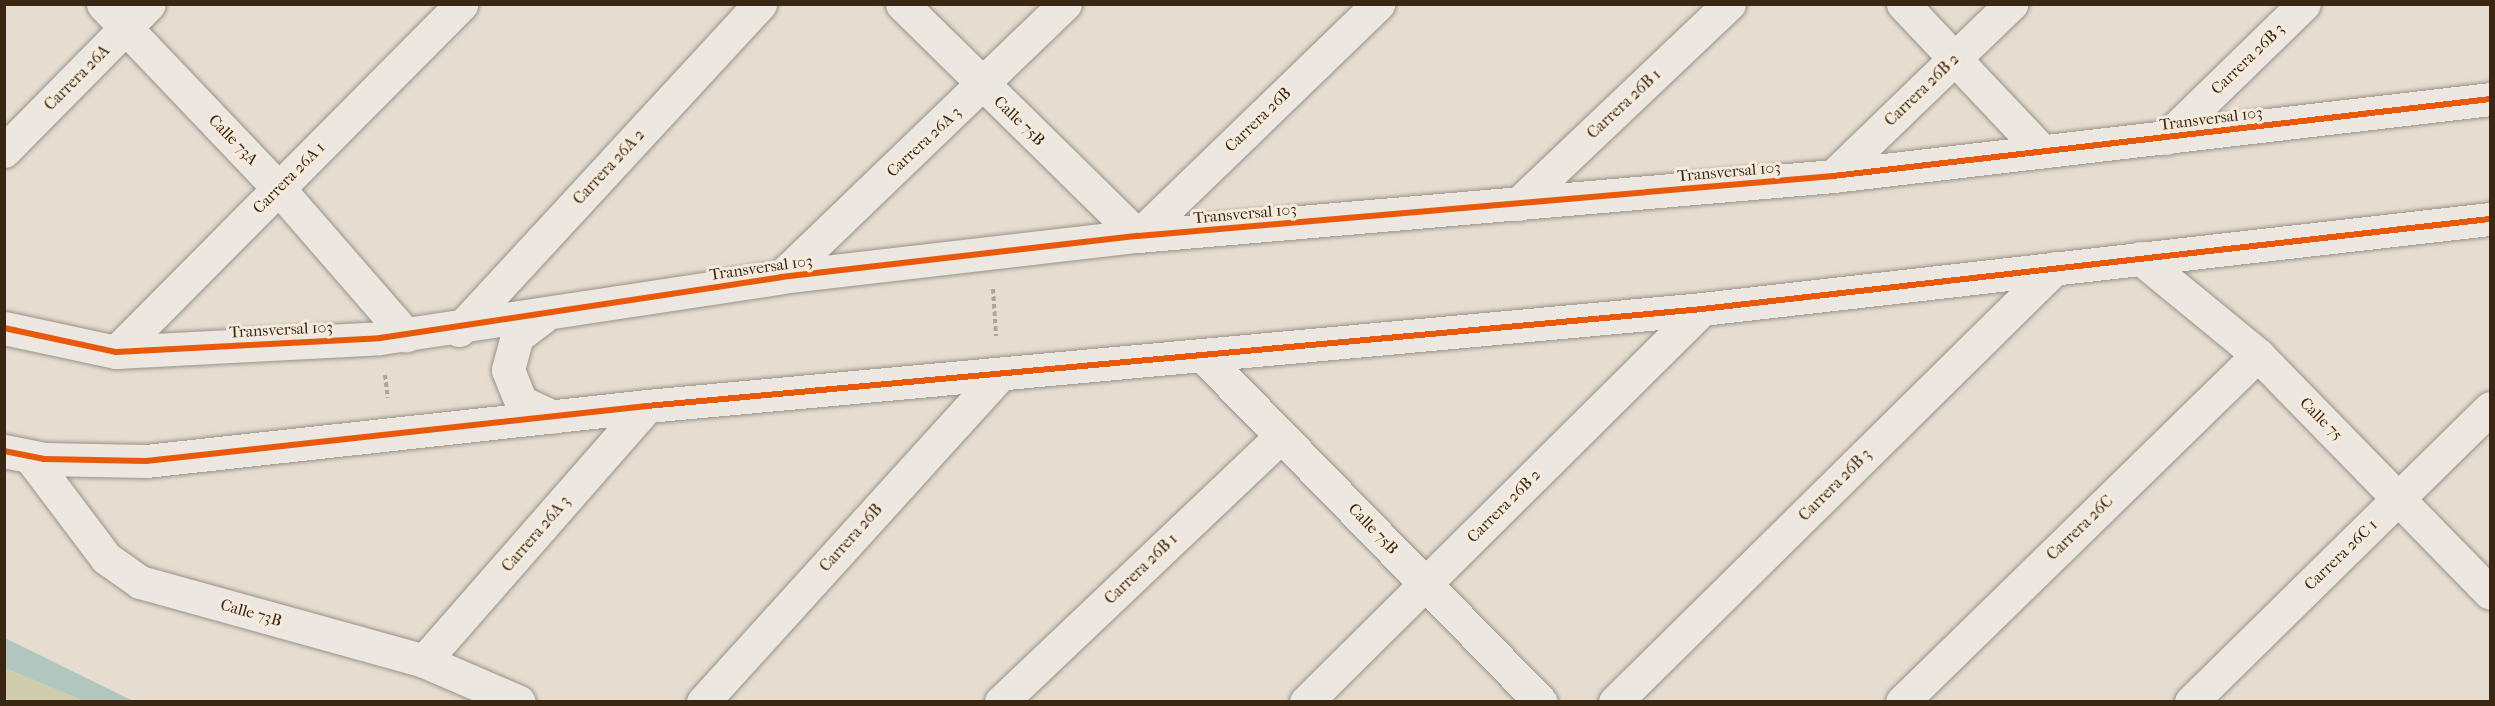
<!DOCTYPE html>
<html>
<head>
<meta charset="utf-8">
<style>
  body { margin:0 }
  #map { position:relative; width:2495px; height:706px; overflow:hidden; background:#e6ddd0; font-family:"IM FELL French Canon",serif }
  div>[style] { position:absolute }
  .green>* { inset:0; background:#d0cdae }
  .water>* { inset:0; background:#b1c6be }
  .path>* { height:4px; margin-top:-2px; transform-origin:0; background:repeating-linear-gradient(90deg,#aaa59e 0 4.5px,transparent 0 7.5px) }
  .roads { filter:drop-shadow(0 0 2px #999288) drop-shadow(0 0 2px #999288) }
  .minor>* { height:33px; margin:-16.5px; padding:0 16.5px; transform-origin:16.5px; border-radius:16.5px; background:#ece7e0 }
  .tertiary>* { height:33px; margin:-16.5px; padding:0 16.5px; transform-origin:16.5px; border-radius:16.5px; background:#ece7e0 }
  .cycleway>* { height:6px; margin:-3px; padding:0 3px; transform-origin:3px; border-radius:3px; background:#e8590c }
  span { translate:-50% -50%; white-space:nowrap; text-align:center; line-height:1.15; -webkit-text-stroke:6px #f5eadb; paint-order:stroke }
  .street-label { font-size:16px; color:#392714 }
  .frame { position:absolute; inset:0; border:6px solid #392714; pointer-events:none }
</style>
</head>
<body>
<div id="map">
  <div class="green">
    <i style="clip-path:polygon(5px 668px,84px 701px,5px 701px)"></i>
  </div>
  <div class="water">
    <i style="clip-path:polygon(4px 638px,5px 638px,133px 701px,84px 701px,5px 668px)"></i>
  </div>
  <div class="path">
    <i style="left:993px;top:289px;width:47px;rotate:86.3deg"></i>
    <i style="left:385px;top:375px;width:23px;rotate:83deg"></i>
  </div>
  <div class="roads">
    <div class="minor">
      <i style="left:103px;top:4px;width:255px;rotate:46.4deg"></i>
      <i style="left:279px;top:189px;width:194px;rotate:49deg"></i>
      <i style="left:902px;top:4px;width:331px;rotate:44.5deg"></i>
      <i style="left:1138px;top:236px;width:334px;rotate:-44deg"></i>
      <i style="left:1903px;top:4px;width:201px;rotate:46.6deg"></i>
      <i style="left:2166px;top:138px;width:192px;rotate:-44.2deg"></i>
      <i style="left:4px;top:151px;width:206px;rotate:-45.4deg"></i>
      <i style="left:1833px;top:176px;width:248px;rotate:-44deg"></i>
      <i style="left:1518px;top:204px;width:291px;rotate:-43.5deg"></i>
      <i style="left:2140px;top:258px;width:153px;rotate:39.4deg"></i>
      <i style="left:2258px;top:355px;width:332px;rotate:45.7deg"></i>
      <i style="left:781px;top:277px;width:394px;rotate:-43.9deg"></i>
      <i style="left:459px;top:330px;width:444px;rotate:-47.3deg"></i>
      <i style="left:116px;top:352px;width:490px;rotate:-45.2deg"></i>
      <i style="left:1204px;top:357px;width:482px;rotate:45.7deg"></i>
      <i style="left:30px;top:457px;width:126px;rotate:53deg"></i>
      <i style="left:106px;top:558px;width:42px;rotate:35.2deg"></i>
      <i style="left:140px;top:582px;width:295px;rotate:15.5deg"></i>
      <i style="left:424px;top:661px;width:103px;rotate:23.3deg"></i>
      <i style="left:424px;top:661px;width:339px;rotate:-48.8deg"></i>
      <i style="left:703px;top:702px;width:441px;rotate:-47.8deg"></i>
      <i style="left:1001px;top:702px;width:386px;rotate:-43.5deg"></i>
      <i style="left:1306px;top:702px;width:558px;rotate:-44.78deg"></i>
      <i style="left:1615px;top:702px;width:618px;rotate:-44.61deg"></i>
      <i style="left:1902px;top:702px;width:497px;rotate:-44.3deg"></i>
      <i style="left:2191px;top:702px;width:419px;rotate:-44.5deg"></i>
    </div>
    <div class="tertiary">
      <i style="left:544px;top:316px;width:34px;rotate:143deg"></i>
      <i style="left:517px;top:336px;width:35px;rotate:105deg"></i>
      <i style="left:508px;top:370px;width:35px;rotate:68deg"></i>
      <i style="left:521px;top:402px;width:35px;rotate:25deg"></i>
      <i style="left:4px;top:328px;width:115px;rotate:12.1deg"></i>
      <i style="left:116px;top:352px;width:264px;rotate:-3deg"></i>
      <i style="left:380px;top:338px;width:406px;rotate:-8.6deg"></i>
      <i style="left:781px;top:277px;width:359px;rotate:-6.6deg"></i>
      <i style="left:1138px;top:236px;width:698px;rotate:-4.93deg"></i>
      <i style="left:1833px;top:176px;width:661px;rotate:-6.68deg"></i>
      <i style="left:4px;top:451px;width:41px;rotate:11.3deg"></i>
      <i style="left:44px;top:459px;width:102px;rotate:1.1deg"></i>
      <i style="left:146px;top:461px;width:504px;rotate:-6.26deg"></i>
      <i style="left:647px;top:406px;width:1059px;rotate:-5.25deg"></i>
      <i style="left:1702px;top:309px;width:793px;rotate:-6.52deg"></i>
    </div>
  </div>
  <div class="cycleway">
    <i style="left:4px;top:328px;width:115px;rotate:12.1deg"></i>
    <i style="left:116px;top:352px;width:264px;rotate:-3deg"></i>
    <i style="left:380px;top:338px;width:406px;rotate:-8.6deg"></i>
    <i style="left:781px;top:277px;width:359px;rotate:-6.6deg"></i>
    <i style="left:1138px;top:236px;width:698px;rotate:-4.93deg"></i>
    <i style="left:1833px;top:176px;width:661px;rotate:-6.68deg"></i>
    <i style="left:4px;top:451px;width:41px;rotate:11.3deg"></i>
    <i style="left:44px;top:459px;width:102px;rotate:1.1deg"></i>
    <i style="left:146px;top:461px;width:504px;rotate:-6.26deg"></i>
    <i style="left:647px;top:406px;width:1059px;rotate:-5.25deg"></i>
    <i style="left:1702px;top:309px;width:793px;rotate:-6.52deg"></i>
  </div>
  <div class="street-label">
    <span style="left:2248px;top:59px;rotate:-44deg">Carrera 26B 3</span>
    <span style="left:77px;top:78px;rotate:-45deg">Carrera 26A</span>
    <span style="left:1922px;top:90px;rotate:-44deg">Carrera 26B 2</span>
    <span style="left:1624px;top:104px;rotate:-43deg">Carrera 26B 1</span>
    <span style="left:2211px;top:119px;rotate:-7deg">Transversal 103</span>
    <span style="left:1258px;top:120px;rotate:-44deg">Carrera 26B</span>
    <span style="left:1019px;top:121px;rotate:44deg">Calle 75B</span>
    <span style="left:233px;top:140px;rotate:46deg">Calle 73A</span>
    <span style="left:924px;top:142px;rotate:-43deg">Carrera 26A 3</span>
    <span style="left:609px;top:167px;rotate:-47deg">Carrera 26A 2</span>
    <span style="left:1729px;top:172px;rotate:-5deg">Transversal 103</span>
    <span style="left:289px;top:178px;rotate:-45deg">Carrera 26A 1</span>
    <span style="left:1245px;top:214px;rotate:-5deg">Transversal 103</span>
    <span style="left:761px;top:268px;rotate:-8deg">Transversal 103</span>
    <span style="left:281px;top:330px;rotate:-3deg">Transversal 103</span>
    <span style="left:2321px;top:419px;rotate:45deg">Calle 75</span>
    <span style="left:1835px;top:485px;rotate:-45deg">Carrera 26B 3</span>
    <span style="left:1504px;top:506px;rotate:-45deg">Carrera 26B 2</span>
    <span style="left:2080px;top:528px;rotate:-44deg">Carrera 26C</span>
    <span style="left:1373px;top:529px;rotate:46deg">Calle 75B</span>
    <span style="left:536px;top:534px;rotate:-49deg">Carrera 26A 3</span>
    <span style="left:851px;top:538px;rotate:-48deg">Carrera 26B</span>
    <span style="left:2341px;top:555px;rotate:-44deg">Carrera 26C 1</span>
    <span style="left:1141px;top:569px;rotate:-44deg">Carrera 26B 1</span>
    <span style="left:251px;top:613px;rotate:16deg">Calle 73B</span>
  </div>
  <div class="frame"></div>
</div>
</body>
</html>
